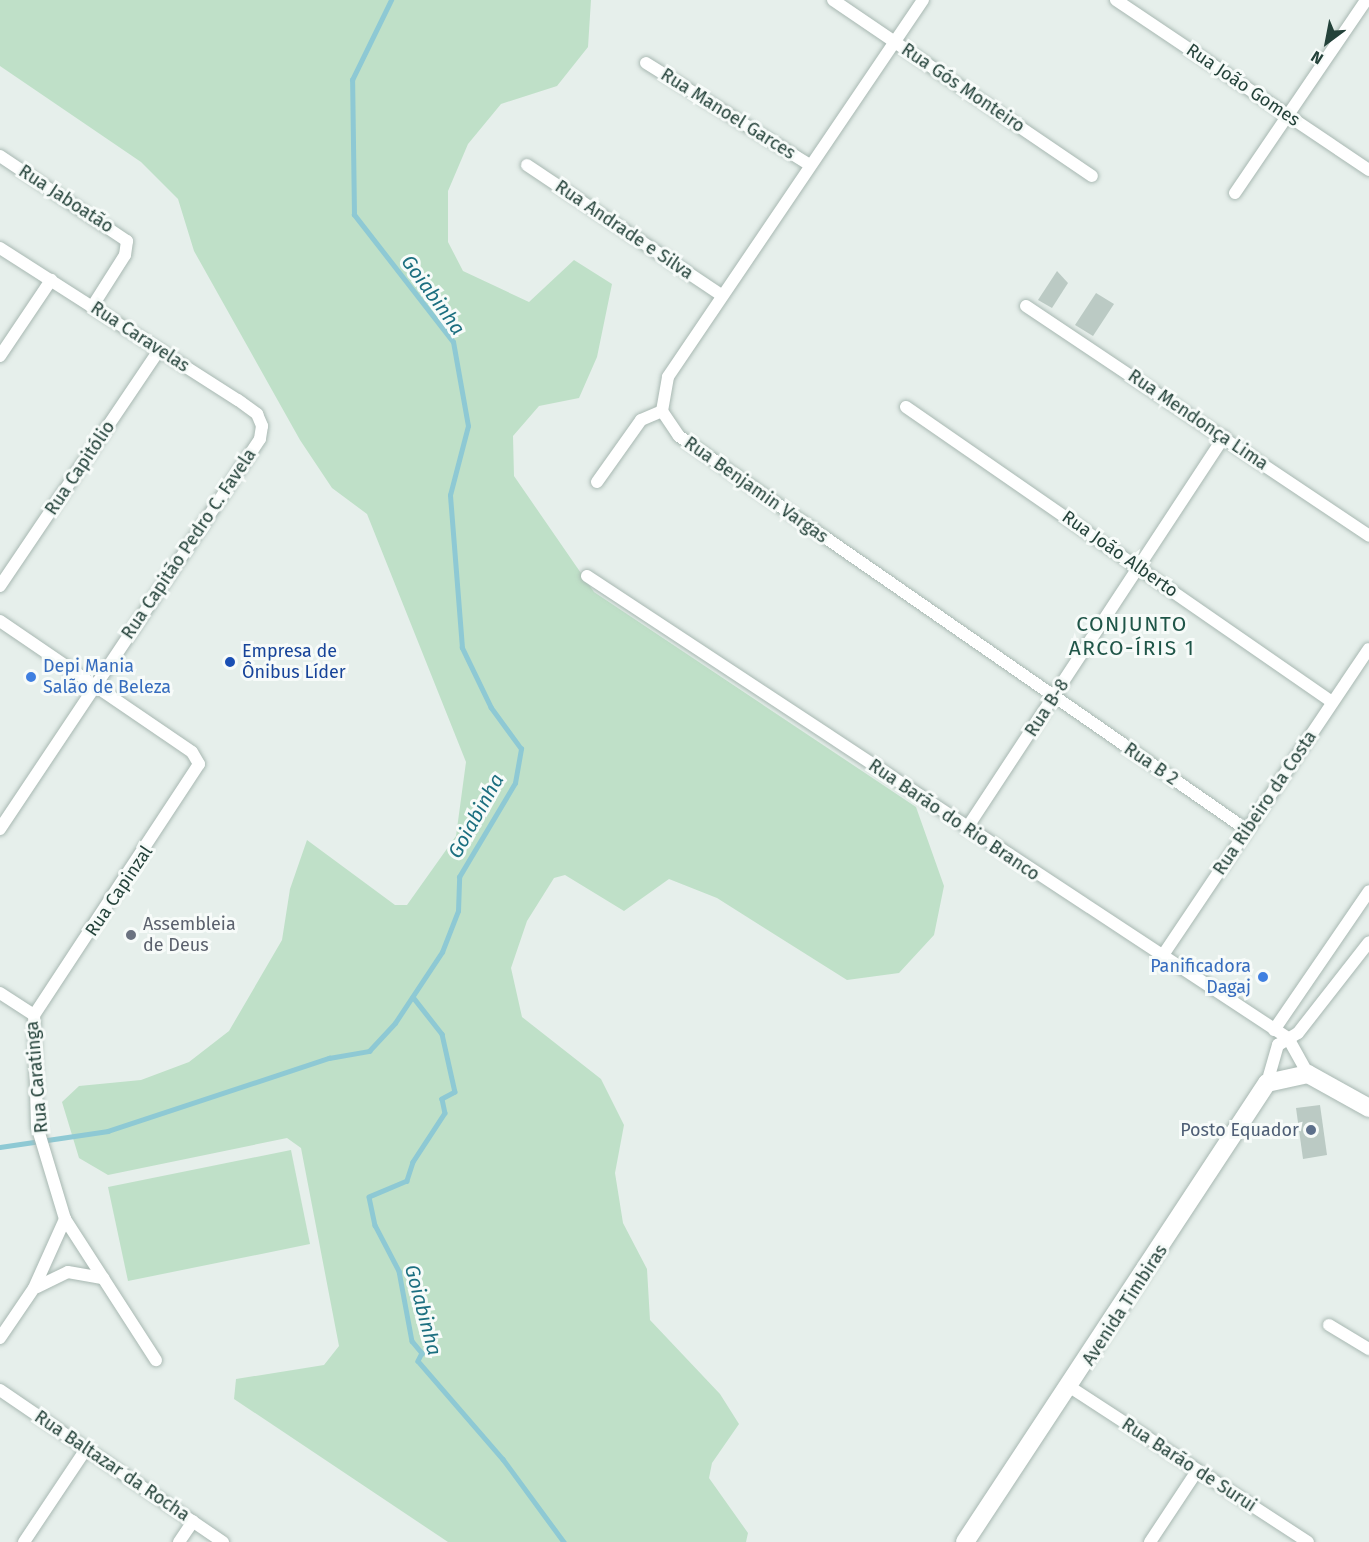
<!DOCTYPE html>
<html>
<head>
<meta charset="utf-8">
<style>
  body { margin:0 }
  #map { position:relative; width:1369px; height:1542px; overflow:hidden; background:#e6efeb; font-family:"Fira Sans",sans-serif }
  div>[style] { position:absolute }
  .green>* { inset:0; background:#bfe0c8 }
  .stream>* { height:4.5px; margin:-2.25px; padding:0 2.25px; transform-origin:2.25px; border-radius:2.25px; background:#8ec9d4 }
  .building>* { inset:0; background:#bbcac4 }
  .roads { filter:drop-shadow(0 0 2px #a8b8b2) drop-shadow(0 0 2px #a8b8b2) }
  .street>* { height:12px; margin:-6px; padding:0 6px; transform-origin:6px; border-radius:6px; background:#fff }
  .secondary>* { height:18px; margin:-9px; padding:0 9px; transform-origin:9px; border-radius:9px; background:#fff }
  .dots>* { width:16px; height:16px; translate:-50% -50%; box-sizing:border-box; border:3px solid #f7fbf9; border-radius:50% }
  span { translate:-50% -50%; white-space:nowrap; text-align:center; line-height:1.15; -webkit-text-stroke:6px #f7fbf9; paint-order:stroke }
  .street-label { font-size:18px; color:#24423a }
  .transit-label { font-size:18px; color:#164399 }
  .left { translate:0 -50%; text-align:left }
  .shop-label { font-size:18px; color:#366cbe }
  .right { translate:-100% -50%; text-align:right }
  .worship-label { font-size:18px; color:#5b616d }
  .service-label { font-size:18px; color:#4e5e75 }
  .water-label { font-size:20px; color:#1c6f80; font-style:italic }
  .quarter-label { font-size:21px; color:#1f5548; letter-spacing:1.5px }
  .north { position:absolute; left:1297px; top:12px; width:60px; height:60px; -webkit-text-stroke:4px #f7fbf9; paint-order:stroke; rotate:212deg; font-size:16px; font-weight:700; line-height:24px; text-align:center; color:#24423a }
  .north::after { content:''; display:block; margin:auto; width:21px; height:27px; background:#24423a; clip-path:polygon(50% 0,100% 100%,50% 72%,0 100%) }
</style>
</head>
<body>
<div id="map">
  <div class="green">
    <i style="clip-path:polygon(0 0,591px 0,588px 47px,557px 86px,501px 104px,468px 144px,448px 191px,448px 242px,463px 271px,529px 302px,574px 260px,612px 284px,597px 357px,579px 398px,539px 406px,513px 436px,514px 476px,594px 592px,916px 807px,944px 886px,934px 935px,899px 973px,847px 980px,717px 898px,669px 879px,624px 911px,565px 875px,554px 878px,527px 921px,511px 968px,522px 1017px,601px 1079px,624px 1125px,615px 1173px,623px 1223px,647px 1269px,650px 1320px,720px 1394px,739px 1424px,712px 1463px,709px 1478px,748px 1533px,746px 1542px,448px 1542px,234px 1399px,236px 1379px,324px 1365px,339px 1346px,301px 1148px,287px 1138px,108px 1175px,79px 1158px,62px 1102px,79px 1086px,141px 1080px,189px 1062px,229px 1031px,282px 940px,290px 889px,307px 840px,395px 905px,407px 905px,456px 836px,466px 762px,367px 514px,332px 488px,300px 440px,194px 251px,178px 199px,141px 162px,0 66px)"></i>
    <i style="clip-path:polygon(291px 1150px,310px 1244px,128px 1281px,108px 1187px)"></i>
  </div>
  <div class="stream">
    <i style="left:413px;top:997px;width:47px;rotate:51.9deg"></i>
    <i style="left:442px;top:1034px;width:59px;rotate:77.4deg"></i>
    <i style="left:455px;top:1092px;width:15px;rotate:152deg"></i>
    <i style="left:442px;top:1099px;width:14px;rotate:78deg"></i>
    <i style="left:445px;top:1113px;width:59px;rotate:123.1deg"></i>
    <i style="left:413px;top:1162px;width:20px;rotate:108deg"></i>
    <i style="left:407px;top:1181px;width:41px;rotate:157.2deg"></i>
    <i style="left:369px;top:1197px;width:29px;rotate:78deg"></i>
    <i style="left:375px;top:1225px;width:52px;rotate:62.4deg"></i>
    <i style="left:399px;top:1271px;width:71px;rotate:79.5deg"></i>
    <i style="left:412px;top:1341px;width:16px;rotate:50deg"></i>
    <i style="left:422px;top:1353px;width:9px;rotate:117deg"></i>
    <i style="left:418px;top:1361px;width:130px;rotate:49.1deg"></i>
    <i style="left:503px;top:1459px;width:103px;rotate:53.7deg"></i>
    <i style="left:0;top:1147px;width:109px;rotate:-8.4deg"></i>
    <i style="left:108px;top:1131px;width:233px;rotate:-18.3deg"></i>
    <i style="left:329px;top:1058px;width:41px;rotate:-9.9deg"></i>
    <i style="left:369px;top:1051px;width:38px;rotate:-47deg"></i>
    <i style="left:395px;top:1023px;width:85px;rotate:-56.5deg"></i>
    <i style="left:442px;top:952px;width:44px;rotate:-68.7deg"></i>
    <i style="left:458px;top:911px;width:34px;rotate:-88deg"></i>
    <i style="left:459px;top:877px;width:109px;rotate:-59.2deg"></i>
    <i style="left:515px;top:783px;width:35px;rotate:-80deg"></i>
    <i style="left:521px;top:749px;width:51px;rotate:-126.2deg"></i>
    <i style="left:491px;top:708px;width:67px;rotate:-115.8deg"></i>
    <i style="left:462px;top:648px;width:153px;rotate:-94.5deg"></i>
    <i style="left:450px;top:495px;width:71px;rotate:-75.4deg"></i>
    <i style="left:468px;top:426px;width:85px;rotate:-100.1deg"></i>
    <i style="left:453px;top:342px;width:161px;rotate:-127.9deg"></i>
    <i style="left:354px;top:215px;width:135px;rotate:-90.8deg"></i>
    <i style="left:352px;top:80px;width:89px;rotate:-64deg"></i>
  </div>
  <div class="building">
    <i style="clip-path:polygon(1057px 271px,1068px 283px,1052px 308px,1038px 300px)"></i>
    <i style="clip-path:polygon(1096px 293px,1114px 304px,1093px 336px,1075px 325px)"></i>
    <i style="clip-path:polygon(1320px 1105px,1327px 1155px,1303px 1159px,1296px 1108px)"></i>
  </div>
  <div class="roads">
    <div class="street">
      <i style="left:833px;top:0;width:313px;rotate:34.2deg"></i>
      <i style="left:923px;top:0;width:455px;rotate:124.1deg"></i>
      <i style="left:668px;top:377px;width:35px;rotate:100deg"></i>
      <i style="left:662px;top:411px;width:30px;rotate:56deg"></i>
      <i style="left:679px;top:436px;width:691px;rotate:34.75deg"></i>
      <i style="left:1116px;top:0;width:305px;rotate:33.9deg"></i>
      <i style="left:646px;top:63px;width:193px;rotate:31.9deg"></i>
      <i style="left:0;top:156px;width:153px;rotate:33.8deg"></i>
      <i style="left:127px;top:241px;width:14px;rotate:98deg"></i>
      <i style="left:125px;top:255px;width:62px;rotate:122.4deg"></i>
      <i style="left:527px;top:165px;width:234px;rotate:33.8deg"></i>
      <i style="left:1235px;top:193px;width:233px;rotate:-55.8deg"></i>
      <i style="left:0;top:248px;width:282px;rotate:32.6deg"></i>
      <i style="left:238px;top:400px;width:24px;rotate:36deg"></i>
      <i style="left:257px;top:414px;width:13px;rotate:67deg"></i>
      <i style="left:262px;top:426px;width:13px;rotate:99deg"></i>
      <i style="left:260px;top:439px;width:469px;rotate:123.7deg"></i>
      <i style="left:1026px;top:306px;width:413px;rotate:33.8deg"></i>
      <i style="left:0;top:356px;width:92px;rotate:-56.1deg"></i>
      <i style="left:906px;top:407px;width:518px;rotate:34.7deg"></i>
      <i style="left:597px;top:482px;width:76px;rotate:-54.6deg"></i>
      <i style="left:641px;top:420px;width:23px;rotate:-23deg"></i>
      <i style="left:587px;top:576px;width:840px;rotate:33.39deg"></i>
      <i style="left:1288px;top:1038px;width:41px;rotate:60.9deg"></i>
      <i style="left:0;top:586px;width:285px;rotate:-56deg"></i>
      <i style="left:0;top:621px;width:232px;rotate:34.3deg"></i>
      <i style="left:192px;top:752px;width:14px;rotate:60deg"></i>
      <i style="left:199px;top:764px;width:300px;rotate:123.3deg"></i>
      <i style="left:967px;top:828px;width:468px;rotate:-56.7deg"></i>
      <i style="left:1161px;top:958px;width:372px;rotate:-56.1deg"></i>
      <i style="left:0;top:993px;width:40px;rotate:32.9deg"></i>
      <i style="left:1274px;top:1030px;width:168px;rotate:-55.6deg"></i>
      <i style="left:1267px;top:1083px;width:40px;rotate:-74deg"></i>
      <i style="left:1278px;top:1045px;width:23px;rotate:-31deg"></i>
      <i style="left:1298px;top:1033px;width:115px;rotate:-52deg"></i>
      <i style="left:65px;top:1219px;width:168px;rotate:57.2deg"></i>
      <i style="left:37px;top:1287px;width:34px;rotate:-26deg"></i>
      <i style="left:68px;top:1272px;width:36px;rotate:10deg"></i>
      <i style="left:1329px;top:1325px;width:47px;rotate:31deg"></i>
      <i style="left:0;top:1338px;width:60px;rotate:-55.8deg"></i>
      <i style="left:34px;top:1288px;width:76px;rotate:-65.8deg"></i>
      <i style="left:65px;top:1219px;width:97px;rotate:-106.8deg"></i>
      <i style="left:37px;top:1126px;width:111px;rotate:-91.5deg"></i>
      <i style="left:1070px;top:1387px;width:284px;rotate:33.1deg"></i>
      <i style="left:0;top:1390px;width:270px;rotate:34.3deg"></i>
      <i style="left:24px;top:1542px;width:112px;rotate:-56.3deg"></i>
      <i style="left:179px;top:1542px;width:25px;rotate:-56deg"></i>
      <i style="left:1150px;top:1542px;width:85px;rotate:-56.5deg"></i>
    </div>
    <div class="secondary">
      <i style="left:965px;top:1542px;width:549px;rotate:-56.66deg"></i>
      <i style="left:1267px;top:1083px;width:42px;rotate:-12.4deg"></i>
      <i style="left:1308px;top:1074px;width:70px;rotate:29.1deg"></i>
    </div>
  </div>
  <div class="dots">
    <i style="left:230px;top:662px;background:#1a4fb4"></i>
    <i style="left:31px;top:677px;background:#3f7fe0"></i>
    <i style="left:131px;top:935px;background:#6b7280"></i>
    <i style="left:1263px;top:977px;background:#3f7fe0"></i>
    <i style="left:1311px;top:1130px;background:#5c6f8a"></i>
  </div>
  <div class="street-label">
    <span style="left:1243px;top:85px;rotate:34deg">Rua João Gomes</span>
    <span style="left:963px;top:88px;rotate:34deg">Rua Gós Monteiro</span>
    <span style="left:728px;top:114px;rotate:32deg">Rua Manoel Garces</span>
    <span style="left:66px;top:199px;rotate:33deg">Rua Jaboatão</span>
    <span style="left:624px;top:230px;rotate:34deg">Rua Andrade e Silva</span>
    <span style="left:140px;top:337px;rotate:33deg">Rua Caravelas</span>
    <span style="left:1198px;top:420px;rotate:34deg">Rua Mendonça Lima</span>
    <span style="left:80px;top:468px;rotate:-56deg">Rua Capitólio</span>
    <span style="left:756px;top:490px;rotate:35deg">Rua Benjamin Vargas</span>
    <span style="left:189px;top:544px;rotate:-56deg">Rua Capitão Pedro C. Favela</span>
    <span style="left:1120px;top:554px;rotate:35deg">Rua João Alberto</span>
    <span style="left:1047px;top:708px;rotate:-57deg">Rua B-8</span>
    <span style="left:1151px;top:764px;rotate:34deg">Rua B 2</span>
    <span style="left:1265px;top:803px;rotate:-56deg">Rua Ribeiro da Costa</span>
    <span style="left:954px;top:820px;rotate:34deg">Rua Barão do Rio Branco</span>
    <span style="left:119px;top:891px;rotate:-56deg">Rua Capinzal</span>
    <span style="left:37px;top:1077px;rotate:-95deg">Rua Caratinga</span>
    <span style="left:1125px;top:1305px;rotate:-57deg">Avenida Timbiras</span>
    <span style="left:1189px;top:1465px;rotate:33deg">Rua Barão de Surui</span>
    <span style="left:112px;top:1466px;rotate:34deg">Rua Baltazar da Rocha</span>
  </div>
  <div class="transit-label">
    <span class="left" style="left:242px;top:662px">Empresa de<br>Ônibus Líder</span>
  </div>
  <div class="shop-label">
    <span class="left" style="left:43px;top:677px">Depi Mania<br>Salão de Beleza</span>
    <span class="right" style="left:1251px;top:977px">Panificadora<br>Dagaj</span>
  </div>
  <div class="worship-label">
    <span class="left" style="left:143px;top:935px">Assembleia<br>de Deus</span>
  </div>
  <div class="service-label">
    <span class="right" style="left:1299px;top:1130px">Posto Equador</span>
  </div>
  <div class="water-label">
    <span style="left:433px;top:295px;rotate:54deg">Goiabinha</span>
    <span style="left:476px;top:816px;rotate:-61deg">Goiabinha</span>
    <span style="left:423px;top:1310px;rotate:75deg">Goiabinha</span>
  </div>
  <div class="quarter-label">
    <span style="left:1132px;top:636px">CONJUNTO<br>ARCO-ÍRIS 1</span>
  </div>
  <div class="north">N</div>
</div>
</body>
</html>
